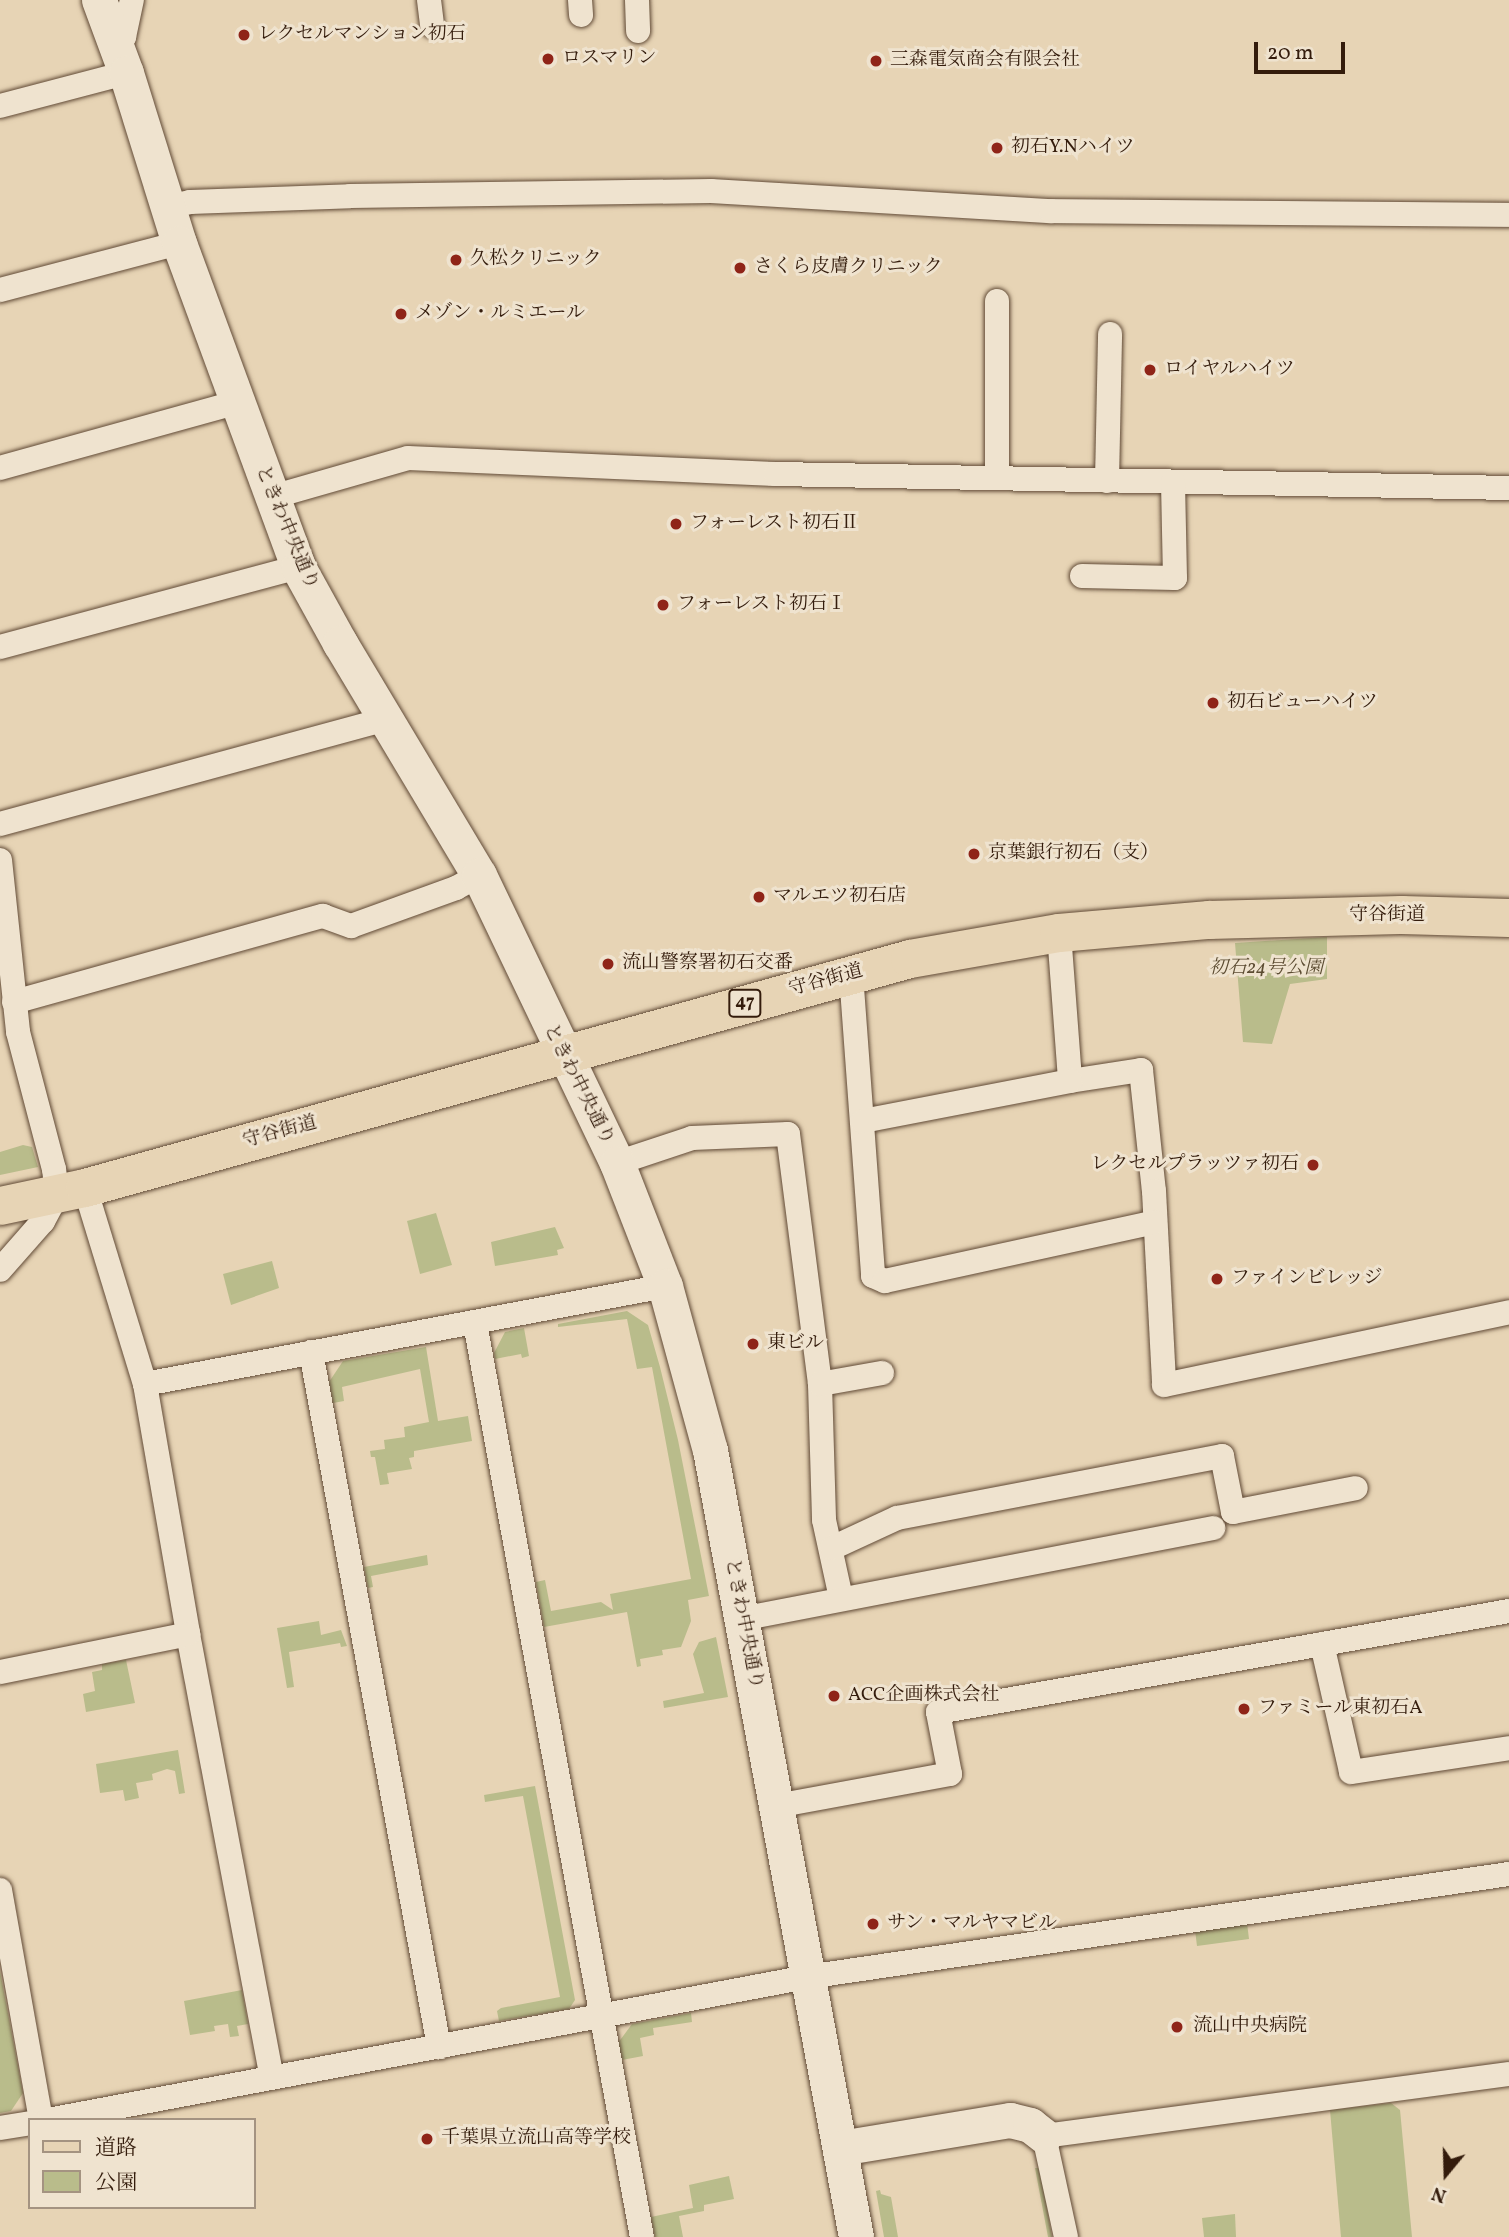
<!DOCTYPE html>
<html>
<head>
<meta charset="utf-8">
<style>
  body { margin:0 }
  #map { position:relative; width:1509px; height:2237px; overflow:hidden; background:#e7d4b5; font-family:Vollkorn,"Noto Serif JP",serif }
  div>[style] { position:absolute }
  .green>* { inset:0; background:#b9bc8b }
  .roads { filter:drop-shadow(0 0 2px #614a36) drop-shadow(0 0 2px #614a36) }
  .street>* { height:24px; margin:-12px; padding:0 12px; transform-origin:12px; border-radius:12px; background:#efe3cf }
  .secondary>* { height:35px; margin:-17.5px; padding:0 17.5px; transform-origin:17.5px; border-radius:17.5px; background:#efe3cf }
  .primary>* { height:38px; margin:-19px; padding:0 19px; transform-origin:19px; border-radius:19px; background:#e7d4b5 }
  .dots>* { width:19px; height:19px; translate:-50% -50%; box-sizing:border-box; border:4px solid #efe3cf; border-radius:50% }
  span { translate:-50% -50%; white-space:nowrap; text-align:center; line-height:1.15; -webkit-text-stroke:6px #efe3cf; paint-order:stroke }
  .shield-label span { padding:2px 5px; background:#efe3cf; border:2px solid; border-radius:5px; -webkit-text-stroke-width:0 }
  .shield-label { font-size:18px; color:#341c0c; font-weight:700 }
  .poi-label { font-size:19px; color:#341c0c }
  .left { translate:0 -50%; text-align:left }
  .right { translate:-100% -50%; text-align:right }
  .street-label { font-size:19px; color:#341c0c }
  .park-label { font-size:19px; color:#5c4c32; font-style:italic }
  .legend { position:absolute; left:28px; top:2118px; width:228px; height:91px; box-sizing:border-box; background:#efe3cf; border:2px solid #a49381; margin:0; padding:9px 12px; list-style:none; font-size:21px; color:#341c0c }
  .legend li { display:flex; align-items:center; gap:14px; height:35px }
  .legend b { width:35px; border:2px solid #a49381 }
  .north { position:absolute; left:1411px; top:2139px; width:70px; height:70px; -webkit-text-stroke:5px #efe3cf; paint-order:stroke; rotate:199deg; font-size:19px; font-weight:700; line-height:28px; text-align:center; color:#341c0c }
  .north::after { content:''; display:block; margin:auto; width:24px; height:32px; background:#341c0c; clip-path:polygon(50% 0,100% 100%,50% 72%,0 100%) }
  .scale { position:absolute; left:1254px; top:42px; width:91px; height:32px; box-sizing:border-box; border:4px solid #341c0c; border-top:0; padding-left:9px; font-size:21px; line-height:24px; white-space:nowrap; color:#341c0c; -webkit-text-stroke:5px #efe3cf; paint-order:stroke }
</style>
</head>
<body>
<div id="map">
  <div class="green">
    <i style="clip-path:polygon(1327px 937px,1327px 979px,1290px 984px,1272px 1044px,1243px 1042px,1235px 943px)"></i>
    <i style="clip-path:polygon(23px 1145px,32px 1147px,38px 1167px,0 1175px,0 1152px)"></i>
    <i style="clip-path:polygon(436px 1213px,452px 1265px,420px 1274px,407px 1221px)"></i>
    <i style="clip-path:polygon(555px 1227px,564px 1248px,557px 1250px,558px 1255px,495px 1266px,491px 1242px)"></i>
    <i style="clip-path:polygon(272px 1261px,279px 1288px,231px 1305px,223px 1274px)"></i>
    <i style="clip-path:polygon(627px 1311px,648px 1325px,660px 1367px,678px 1440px,709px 1596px,688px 1600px,691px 1621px,681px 1647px,662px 1650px,663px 1655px,640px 1659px,641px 1666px,637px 1667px,627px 1612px,544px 1627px,536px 1582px,545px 1580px,551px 1611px,601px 1602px,613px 1610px,610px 1594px,691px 1579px,652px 1367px,637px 1369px,627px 1319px,558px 1327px,558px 1324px)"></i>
    <i style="clip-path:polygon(524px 1328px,529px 1356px,522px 1358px,521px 1354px,495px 1359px,494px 1353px,505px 1332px)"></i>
    <i style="clip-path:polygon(426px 1347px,438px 1421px,468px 1416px,472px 1441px,414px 1451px,414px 1457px,409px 1458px,412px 1469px,387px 1473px,389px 1484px,380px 1485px,375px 1457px,371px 1457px,370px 1451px,385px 1449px,384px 1440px,405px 1437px,404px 1427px,429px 1422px,420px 1369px,342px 1387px,344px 1401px,333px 1403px,329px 1382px,343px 1361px)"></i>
    <i style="clip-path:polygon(427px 1555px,428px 1565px,371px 1576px,373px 1587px,368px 1588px,364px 1567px)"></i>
    <i style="clip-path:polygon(319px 1621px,321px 1635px,341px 1630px,347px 1646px,341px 1647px,340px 1643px,289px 1652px,294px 1687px,287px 1688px,277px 1628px)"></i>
    <i style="clip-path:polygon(716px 1637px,728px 1697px,664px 1708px,663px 1701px,704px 1693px,693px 1654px,699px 1642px)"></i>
    <i style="clip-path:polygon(126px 1660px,135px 1703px,86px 1712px,83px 1694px,95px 1691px,92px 1672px,102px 1670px,102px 1664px)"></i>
    <i style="clip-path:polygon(178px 1750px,185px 1793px,179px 1794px,175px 1771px,167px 1769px,152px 1774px,153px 1780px,136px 1783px,139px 1798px,125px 1801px,123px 1790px,100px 1793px,96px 1764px)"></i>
    <i style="clip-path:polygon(535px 1786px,575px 2000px,569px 2009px,499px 2021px,497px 2011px,501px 2008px,560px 1997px,523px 1796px,485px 1802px,484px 1795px)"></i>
    <i style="clip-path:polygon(1247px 1923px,1249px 1939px,1197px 1946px,1195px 1930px)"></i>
    <i style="clip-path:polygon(0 1971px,23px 2093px,11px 2111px,0 2113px)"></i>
    <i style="clip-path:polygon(242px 1990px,248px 2024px,237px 2026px,239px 2036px,230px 2037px,228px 2024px,214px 2026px,215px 2031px,190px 2035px,184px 2001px)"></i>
    <i style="clip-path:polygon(691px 2013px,692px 2022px,653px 2028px,654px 2035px,640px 2038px,643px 2056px,622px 2060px,618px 2043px,632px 2024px)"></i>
    <i style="clip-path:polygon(1391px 2103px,1400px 2110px,1412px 2237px,1341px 2237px,1330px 2110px)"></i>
    <i style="clip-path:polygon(1035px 2168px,1040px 2168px,1052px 2237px,1048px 2237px)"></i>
    <i style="clip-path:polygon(729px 2176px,734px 2199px,704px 2205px,704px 2211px,679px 2216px,683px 2237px,655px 2237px,651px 2217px,693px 2208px,689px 2185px)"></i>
    <i style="clip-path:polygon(880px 2190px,881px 2194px,891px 2197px,898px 2237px,884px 2237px,876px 2191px)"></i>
    <i style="clip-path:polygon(1235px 2214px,1236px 2237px,1204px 2237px,1202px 2218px)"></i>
  </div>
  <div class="roads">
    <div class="street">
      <i style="left:429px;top:0;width:26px;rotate:83deg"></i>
      <i style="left:580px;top:0;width:15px;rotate:86deg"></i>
      <i style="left:637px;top:0;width:31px;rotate:88deg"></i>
      <i style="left:114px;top:41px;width:11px;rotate:-22deg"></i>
      <i style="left:124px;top:37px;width:38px;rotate:-78deg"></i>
      <i style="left:0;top:106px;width:130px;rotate:-14.7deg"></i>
      <i style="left:167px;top:207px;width:24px;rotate:-12deg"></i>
      <i style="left:190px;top:202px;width:160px;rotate:-2.1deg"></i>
      <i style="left:350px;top:196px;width:361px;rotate:-0.8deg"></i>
      <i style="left:711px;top:191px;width:341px;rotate:3.4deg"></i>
      <i style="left:1051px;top:211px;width:458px;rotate:0.5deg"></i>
      <i style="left:0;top:290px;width:185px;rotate:-14.7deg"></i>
      <i style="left:0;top:468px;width:244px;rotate:-15.5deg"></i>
      <i style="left:997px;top:478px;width:177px;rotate:-90deg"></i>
      <i style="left:1107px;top:481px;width:147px;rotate:-88.8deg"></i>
      <i style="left:272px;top:497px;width:141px;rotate:-16deg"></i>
      <i style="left:408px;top:458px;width:368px;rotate:2.5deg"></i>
      <i style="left:776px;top:474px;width:733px;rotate:1.09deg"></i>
      <i style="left:1082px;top:576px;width:93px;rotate:1.2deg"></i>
      <i style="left:1175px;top:578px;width:96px;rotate:-91.2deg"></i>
      <i style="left:0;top:647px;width:309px;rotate:-15deg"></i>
      <i style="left:0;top:824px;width:401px;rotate:-15.2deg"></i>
      <i style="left:0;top:860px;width:173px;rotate:84deg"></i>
      <i style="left:18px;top:1032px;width:142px;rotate:75.3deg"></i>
      <i style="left:54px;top:1169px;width:26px;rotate:83deg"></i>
      <i style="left:57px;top:1195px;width:30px;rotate:118deg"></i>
      <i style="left:43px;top:1221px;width:65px;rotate:131.3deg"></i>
      <i style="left:1059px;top:933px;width:148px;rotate:85.7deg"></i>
      <i style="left:1070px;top:1081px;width:72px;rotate:-8.8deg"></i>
      <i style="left:1141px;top:1070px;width:122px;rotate:83.9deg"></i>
      <i style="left:1154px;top:1191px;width:194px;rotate:87deg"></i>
      <i style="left:1164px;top:1385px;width:353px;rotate:-11.9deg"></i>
      <i style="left:851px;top:974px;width:303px;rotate:85.8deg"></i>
      <i style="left:873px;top:1276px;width:13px;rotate:23deg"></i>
      <i style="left:885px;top:1281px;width:276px;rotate:-12.3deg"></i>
      <i style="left:14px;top:1002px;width:321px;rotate:-15.6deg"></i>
      <i style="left:323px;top:916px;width:30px;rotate:20deg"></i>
      <i style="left:351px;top:926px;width:112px;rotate:-19.9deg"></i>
      <i style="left:456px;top:888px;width:26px;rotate:-29deg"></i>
      <i style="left:863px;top:1121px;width:211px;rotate:-10.9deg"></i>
      <i style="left:617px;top:1163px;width:79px;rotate:-18.4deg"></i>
      <i style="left:692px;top:1138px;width:96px;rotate:-2.4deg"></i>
      <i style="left:788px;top:1134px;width:252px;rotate:82.7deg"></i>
      <i style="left:820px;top:1384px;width:136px;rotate:88.3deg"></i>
      <i style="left:824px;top:1520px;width:80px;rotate:77.7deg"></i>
      <i style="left:85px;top:1188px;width:205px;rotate:73deg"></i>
      <i style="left:145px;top:1384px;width:254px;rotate:80.2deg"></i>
      <i style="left:188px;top:1634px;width:451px;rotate:79.3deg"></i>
      <i style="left:475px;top:1323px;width:929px;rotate:79.65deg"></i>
      <i style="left:311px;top:1352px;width:707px;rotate:79.56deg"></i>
      <i style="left:145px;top:1384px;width:529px;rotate:-10.67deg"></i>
      <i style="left:820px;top:1384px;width:63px;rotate:-10.1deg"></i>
      <i style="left:832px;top:1548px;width:72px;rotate:-24.8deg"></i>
      <i style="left:897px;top:1518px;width:331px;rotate:-10.8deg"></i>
      <i style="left:1222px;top:1456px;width:57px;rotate:78.9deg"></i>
      <i style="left:1233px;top:1512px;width:125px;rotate:-11deg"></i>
      <i style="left:741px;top:1619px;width:481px;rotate:-10.9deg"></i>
      <i style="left:1322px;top:1644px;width:131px;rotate:77.2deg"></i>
      <i style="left:1351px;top:1772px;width:160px;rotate:-8.6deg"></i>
      <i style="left:0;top:1672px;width:192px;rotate:-11.4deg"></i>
      <i style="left:776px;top:1806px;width:177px;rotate:-10.4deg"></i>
      <i style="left:950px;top:1774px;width:63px;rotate:-101deg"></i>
      <i style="left:938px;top:1712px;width:580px;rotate:-10.03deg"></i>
      <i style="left:0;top:1890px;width:234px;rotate:79.9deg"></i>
      <i style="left:48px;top:2120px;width:772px;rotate:-10.67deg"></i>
      <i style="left:807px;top:1977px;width:710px;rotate:-8.35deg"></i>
      <i style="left:0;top:2128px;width:30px;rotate:-9deg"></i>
      <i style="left:1066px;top:2237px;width:103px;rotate:-102.3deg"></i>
      <i style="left:1044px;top:2136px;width:469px;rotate:-7.6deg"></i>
    </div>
    <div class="secondary">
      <i style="left:99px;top:0;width:78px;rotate:69.7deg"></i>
      <i style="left:126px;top:73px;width:178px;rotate:72.7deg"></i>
      <i style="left:179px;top:243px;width:345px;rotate:69.8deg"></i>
      <i style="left:298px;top:567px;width:87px;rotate:61.1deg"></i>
      <i style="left:340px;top:643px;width:270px;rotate:59.1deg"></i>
      <i style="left:479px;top:875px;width:319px;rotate:64.4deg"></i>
      <i style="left:617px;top:1163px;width:132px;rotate:68.7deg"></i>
      <i style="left:665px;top:1286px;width:170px;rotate:74.7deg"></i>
      <i style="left:710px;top:1450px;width:800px;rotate:79.49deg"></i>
      <i style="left:840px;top:2148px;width:172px;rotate:-9.4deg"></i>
      <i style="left:1010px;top:2120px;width:21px;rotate:14deg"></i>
      <i style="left:1030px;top:2125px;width:18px;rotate:38deg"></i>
    </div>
    <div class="primary">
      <i style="left:0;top:1206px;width:87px;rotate:-12deg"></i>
      <i style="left:85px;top:1188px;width:856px;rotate:-15.51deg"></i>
      <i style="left:910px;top:959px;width:151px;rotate:-9.9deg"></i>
      <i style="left:1059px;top:933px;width:151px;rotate:-5deg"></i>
      <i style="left:1209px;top:920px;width:193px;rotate:-1.5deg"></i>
      <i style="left:1402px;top:915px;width:107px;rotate:1.6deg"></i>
    </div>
  </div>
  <div class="dots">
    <i style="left:244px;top:35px;background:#8f2418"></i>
    <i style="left:548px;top:59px;background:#8f2418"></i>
    <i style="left:876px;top:61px;background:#8f2418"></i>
    <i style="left:997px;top:148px;background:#8f2418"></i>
    <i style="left:456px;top:260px;background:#8f2418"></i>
    <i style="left:740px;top:268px;background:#8f2418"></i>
    <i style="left:401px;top:314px;background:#8f2418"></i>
    <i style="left:1150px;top:370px;background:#8f2418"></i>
    <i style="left:676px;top:524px;background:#8f2418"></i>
    <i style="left:663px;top:605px;background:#8f2418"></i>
    <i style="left:1213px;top:703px;background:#8f2418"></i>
    <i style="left:974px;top:854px;background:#8f2418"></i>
    <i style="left:759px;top:897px;background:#8f2418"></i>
    <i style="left:608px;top:964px;background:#8f2418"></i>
    <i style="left:1313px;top:1165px;background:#8f2418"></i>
    <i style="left:1217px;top:1279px;background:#8f2418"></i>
    <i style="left:753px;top:1344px;background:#8f2418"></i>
    <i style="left:834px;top:1696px;background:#8f2418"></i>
    <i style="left:1244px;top:1709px;background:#8f2418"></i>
    <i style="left:873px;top:1924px;background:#8f2418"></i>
    <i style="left:1177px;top:2027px;background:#8f2418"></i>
    <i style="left:427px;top:2139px;background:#8f2418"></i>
  </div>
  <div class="shield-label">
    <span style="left:745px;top:1003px">47</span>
  </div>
  <div class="poi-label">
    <span class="left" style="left:258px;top:35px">レクセルマンション初石</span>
    <span class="left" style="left:562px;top:59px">ロスマリン</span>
    <span class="left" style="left:890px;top:61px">三森電気商会有限会社</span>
    <span class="left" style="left:1011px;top:148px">初石Y.Nハイツ</span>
    <span class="left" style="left:470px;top:260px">久松クリニック</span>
    <span class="left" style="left:754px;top:268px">さくら皮膚クリニック</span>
    <span class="left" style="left:415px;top:314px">メゾン・ルミエール</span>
    <span class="left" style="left:1164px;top:370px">ロイヤルハイツ</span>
    <span class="left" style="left:690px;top:524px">フォーレスト初石Ⅱ</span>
    <span class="left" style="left:677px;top:605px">フォーレスト初石Ⅰ</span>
    <span class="left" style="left:1227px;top:703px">初石ビューハイツ</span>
    <span class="left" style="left:988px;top:854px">京葉銀行初石（支）</span>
    <span class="left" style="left:773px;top:897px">マルエツ初石店</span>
    <span class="left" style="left:622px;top:964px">流山警察署初石交番</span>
    <span class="right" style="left:1299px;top:1165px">レクセルプラッツァ初石</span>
    <span class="left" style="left:1231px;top:1279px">ファインビレッジ</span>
    <span class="left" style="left:767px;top:1344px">東ビル</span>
    <span class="left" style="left:848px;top:1696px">ACC企画株式会社</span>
    <span class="left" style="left:1258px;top:1709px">ファミール東初石A</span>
    <span class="left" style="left:887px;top:1924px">サン・マルヤマビル</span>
    <span class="left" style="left:1193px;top:2027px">流山中央病院</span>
    <span class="left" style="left:441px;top:2139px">千葉県立流山高等学校</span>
  </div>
  <div class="street-label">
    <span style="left:286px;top:528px;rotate:67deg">ときわ中央通り</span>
    <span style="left:1387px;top:916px">守谷街道</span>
    <span style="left:826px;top:981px;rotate:-15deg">守谷街道</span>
    <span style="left:578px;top:1085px;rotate:63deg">ときわ中央通り</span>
    <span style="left:280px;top:1133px;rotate:-15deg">守谷街道</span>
    <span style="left:743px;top:1624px;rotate:79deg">ときわ中央通り</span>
  </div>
  <div class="park-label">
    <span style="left:1266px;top:969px">初石24号公園</span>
  </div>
  <ul class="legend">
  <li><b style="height:9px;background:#e7d4b5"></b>道路</li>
  <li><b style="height:19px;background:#b9bc8b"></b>公園</li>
  </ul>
  <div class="north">N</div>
  <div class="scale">20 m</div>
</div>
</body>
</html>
